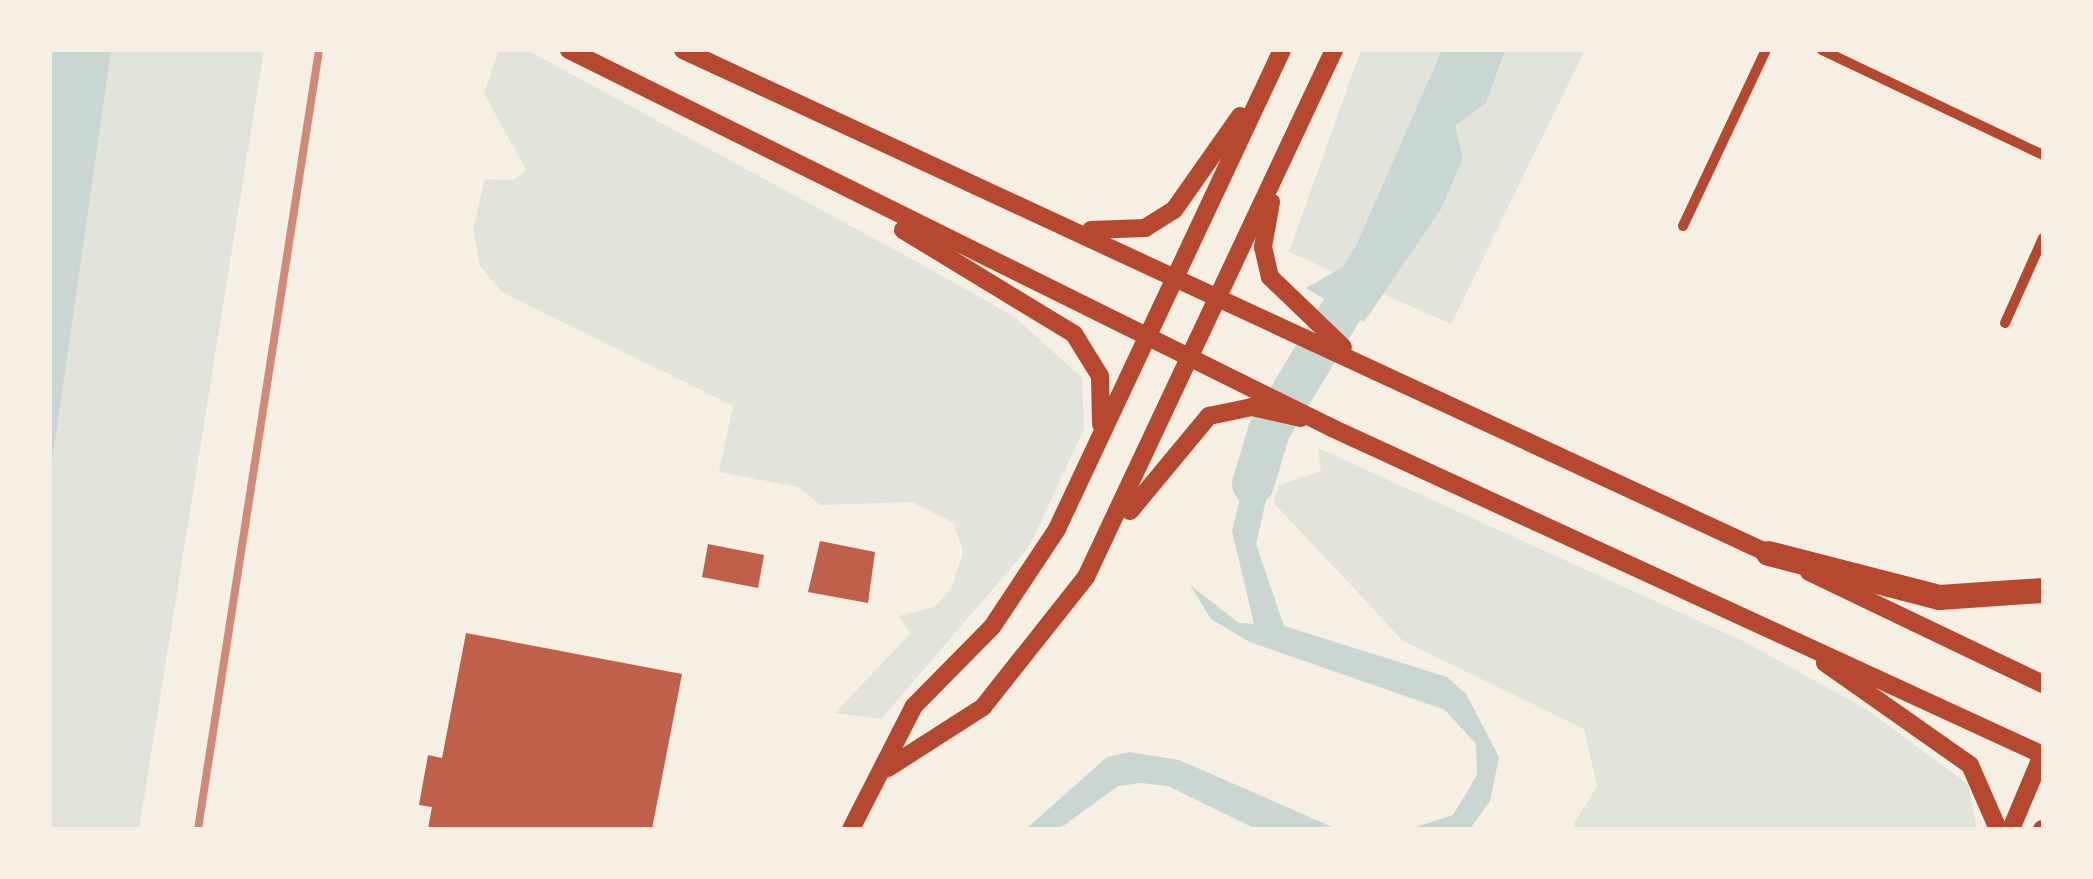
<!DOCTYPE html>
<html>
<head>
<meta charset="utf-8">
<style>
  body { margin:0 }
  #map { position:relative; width:2093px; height:879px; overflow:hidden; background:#f6efe4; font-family:"Fira Sans Condensed",sans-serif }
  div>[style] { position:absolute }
  .green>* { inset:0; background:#e2e4dc }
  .water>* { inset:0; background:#c9d6d2 }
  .river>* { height:42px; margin:-21px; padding:0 21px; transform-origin:21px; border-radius:21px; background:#c9d6d2 }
  .building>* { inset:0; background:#bf614a }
  .minor>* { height:10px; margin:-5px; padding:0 5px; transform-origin:5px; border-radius:5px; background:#b5482f }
  .tertiary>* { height:18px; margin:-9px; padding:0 9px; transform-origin:9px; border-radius:9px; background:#b5482f }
  .secondary>* { height:18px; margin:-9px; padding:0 9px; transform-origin:9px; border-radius:9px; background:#b5482f }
  .motorway>* { height:25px; margin:-12.5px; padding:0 12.5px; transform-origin:12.5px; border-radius:12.5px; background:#b5482f }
  .rail>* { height:8px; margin:-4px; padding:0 4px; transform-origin:4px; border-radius:4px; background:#cf8b77 }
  span { translate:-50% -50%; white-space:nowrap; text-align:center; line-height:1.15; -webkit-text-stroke:8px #f6efe4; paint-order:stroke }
  .frame { position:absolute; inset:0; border:52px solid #f6efe4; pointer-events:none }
</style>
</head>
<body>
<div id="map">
  <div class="green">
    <i style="clip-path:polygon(50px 50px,264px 50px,139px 829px,50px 829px)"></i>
    <i style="clip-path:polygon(499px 50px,527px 50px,930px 269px,1015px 317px,1082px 378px,1084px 430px,1028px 548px,881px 719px,835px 713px,910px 634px,899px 616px,934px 607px,951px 589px,963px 552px,954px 523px,912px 502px,820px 505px,799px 487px,719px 472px,733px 406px,502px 292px,480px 266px,473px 229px,485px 179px,513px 180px,526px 170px,484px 93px)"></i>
    <i style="clip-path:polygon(1361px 50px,1585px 50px,1451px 324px,1289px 252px)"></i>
    <i style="clip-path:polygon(1318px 448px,1743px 641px,1866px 709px,1968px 784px,1977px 829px,1571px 829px,1597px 786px,1584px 729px,1403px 641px,1273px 502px,1279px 485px,1321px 471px)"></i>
  </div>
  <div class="water">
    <i style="clip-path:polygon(50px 50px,111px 50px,50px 476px)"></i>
    <i style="clip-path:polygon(1442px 50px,1505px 50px,1486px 103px,1455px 126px,1463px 158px,1441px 209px,1364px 322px,1306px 288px,1348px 264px)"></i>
    <i style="clip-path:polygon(1257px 428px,1281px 434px,1256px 544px,1284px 626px,1447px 677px,1466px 694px,1499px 757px,1490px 801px,1470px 829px,1410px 829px,1453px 815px,1477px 775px,1476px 744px,1445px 710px,1250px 642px,1211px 619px,1190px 585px,1239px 623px,1254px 624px,1232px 531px)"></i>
    <i style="clip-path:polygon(1129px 752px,1179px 760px,1337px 829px,1256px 829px,1168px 786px,1141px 783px,1118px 786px,1059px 829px,1026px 829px,1107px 757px)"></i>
  </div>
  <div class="river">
    <i style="left:1253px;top:484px;width:55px;rotate:-73.2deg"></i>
    <i style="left:1269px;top:431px;width:198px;rotate:-59deg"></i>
  </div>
  <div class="building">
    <i style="clip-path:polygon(820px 541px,875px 552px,868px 603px,808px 592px)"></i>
    <i style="clip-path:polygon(708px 544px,764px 555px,758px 588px,702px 577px)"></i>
    <i style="clip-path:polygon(466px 633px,682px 674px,652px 829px,428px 829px,432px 807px,419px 805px,428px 755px,442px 758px)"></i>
  </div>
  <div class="minor">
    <i style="left:1822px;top:50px;width:245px;rotate:25.4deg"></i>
    <i style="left:1683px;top:226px;width:195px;rotate:-64.8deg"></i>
    <i style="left:2005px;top:323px;width:93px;rotate:-65.9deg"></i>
  </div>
  <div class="tertiary">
    <i style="left:2011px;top:829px;width:82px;rotate:-67.2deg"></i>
  </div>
  <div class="secondary">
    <i style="left:569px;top:50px;width:852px;rotate:26.35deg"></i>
    <i style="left:1332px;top:428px;width:783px;rotate:24.7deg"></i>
    <i style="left:683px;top:50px;width:1205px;rotate:24.88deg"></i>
    <i style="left:1271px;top:202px;width:46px;rotate:100.1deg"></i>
    <i style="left:1263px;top:247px;width:31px;rotate:77deg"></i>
    <i style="left:1270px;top:277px;width:101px;rotate:43.8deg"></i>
    <i style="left:903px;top:230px;width:200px;rotate:31.3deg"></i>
    <i style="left:1074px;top:334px;width:49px;rotate:58.2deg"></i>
    <i style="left:1100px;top:376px;width:48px;rotate:88.8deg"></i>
    <i style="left:1091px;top:230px;width:54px;rotate:-2.1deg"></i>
    <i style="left:1145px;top:228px;width:34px;rotate:-32deg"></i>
    <i style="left:1174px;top:210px;width:115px;rotate:-54.9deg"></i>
    <i style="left:1130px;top:511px;width:124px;rotate:-50.3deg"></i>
    <i style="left:1209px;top:416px;width:44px;rotate:-11.8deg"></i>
    <i style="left:1252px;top:407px;width:50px;rotate:12.7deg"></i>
    <i style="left:1809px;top:572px;width:259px;rotate:25.6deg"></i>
    <i style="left:1825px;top:663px;width:177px;rotate:35.1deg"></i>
    <i style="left:1970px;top:765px;width:70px;rotate:66.4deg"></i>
    <i style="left:888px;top:768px;width:113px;rotate:-32.7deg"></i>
    <i style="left:983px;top:707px;width:166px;rotate:-51.6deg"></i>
    <i style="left:1086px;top:577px;width:582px;rotate:-64.8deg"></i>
    <i style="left:851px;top:829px;width:138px;rotate:-62.9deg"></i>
    <i style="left:914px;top:706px;width:111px;rotate:-45.4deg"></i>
    <i style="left:992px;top:627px;width:118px;rotate:-56.4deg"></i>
    <i style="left:1057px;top:529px;width:529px;rotate:-64.84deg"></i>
    <i style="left:2042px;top:829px;width:1px"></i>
  </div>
  <div class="motorway">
    <i style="left:1768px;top:553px;width:177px;rotate:14.4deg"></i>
    <i style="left:1939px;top:597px;width:104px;rotate:-3.9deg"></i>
  </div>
  <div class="rail">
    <i style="left:198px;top:829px;width:788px;rotate:-81.17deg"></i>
  </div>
  <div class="frame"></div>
</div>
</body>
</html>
